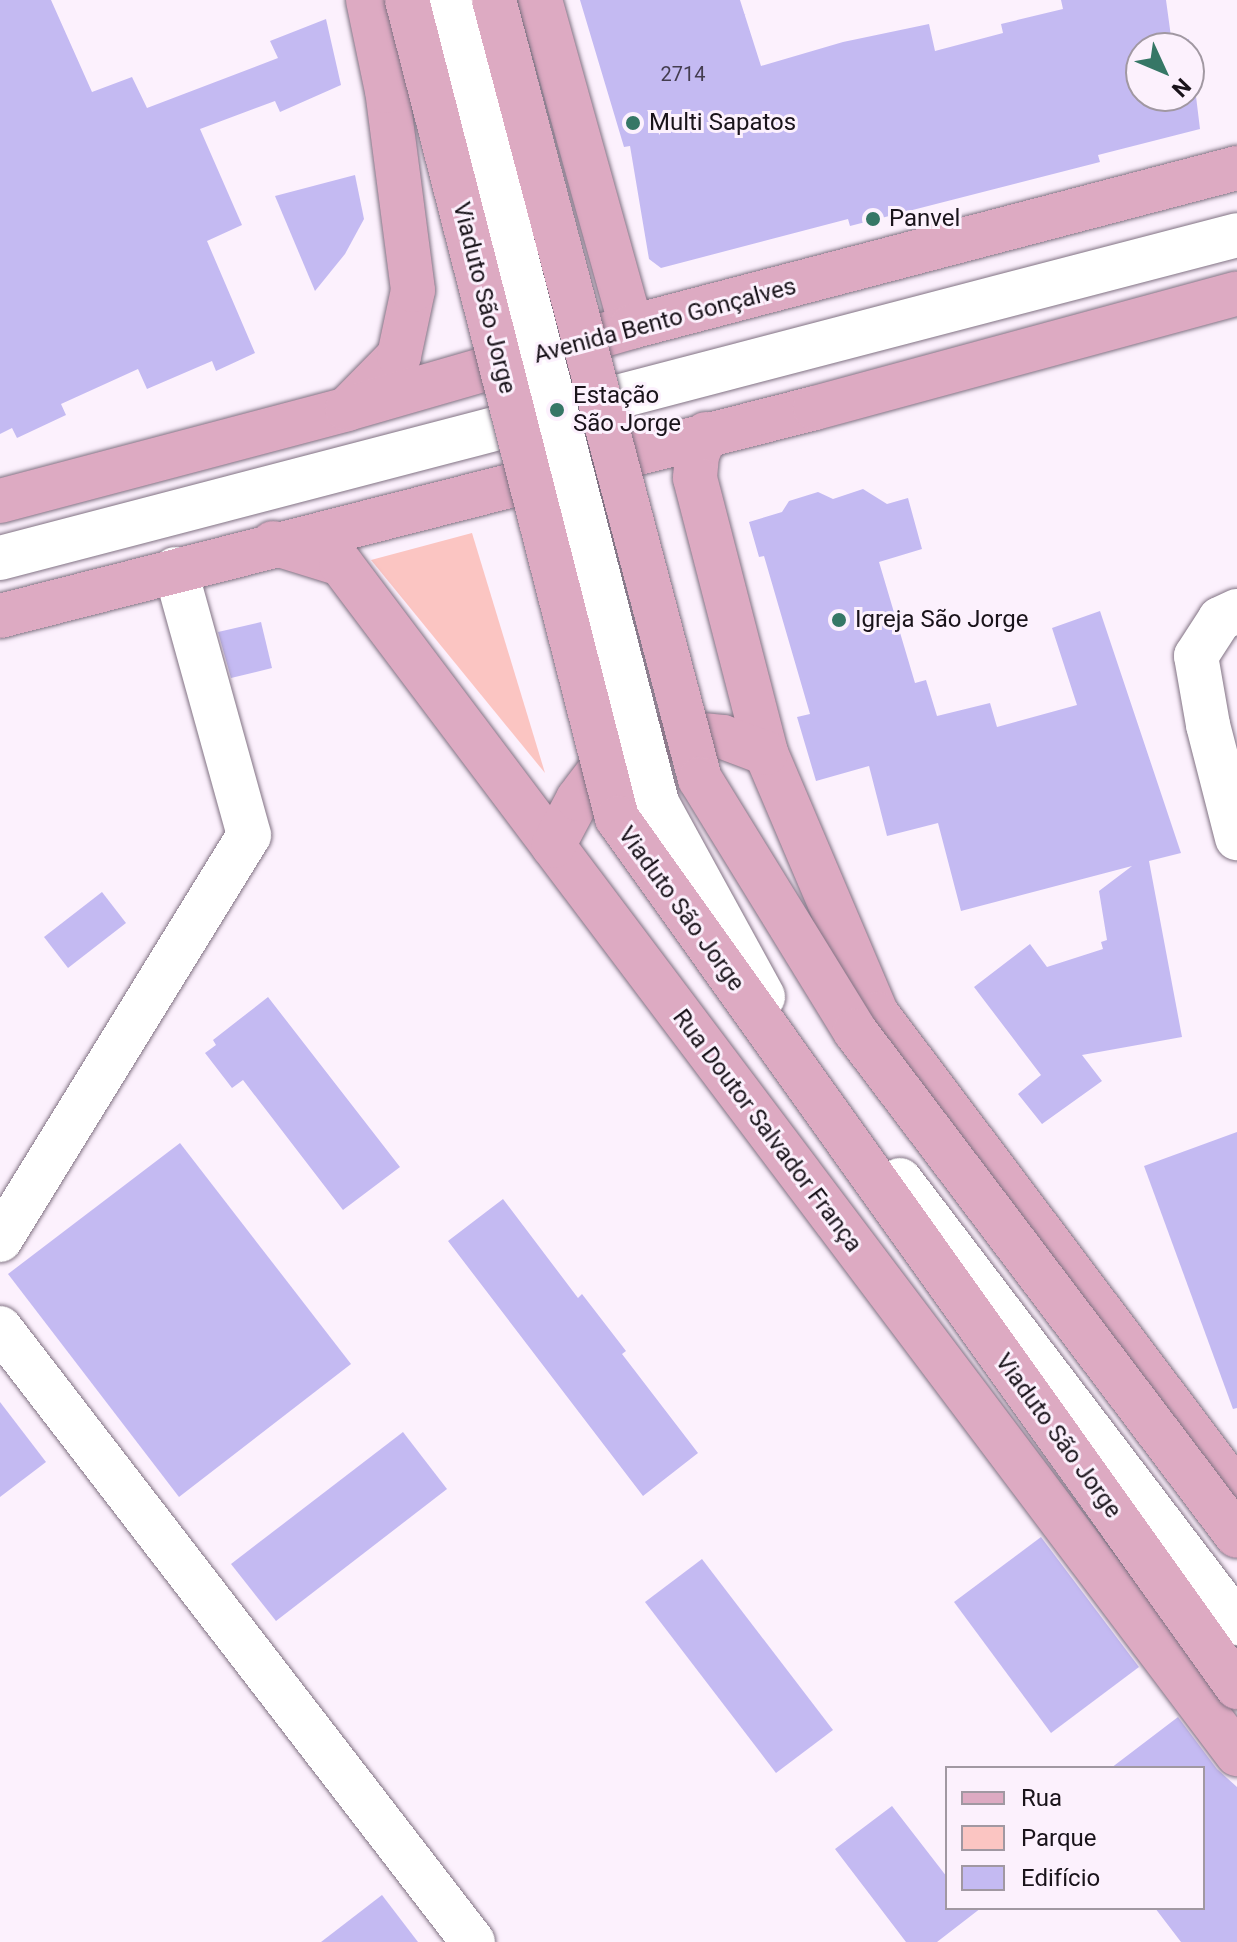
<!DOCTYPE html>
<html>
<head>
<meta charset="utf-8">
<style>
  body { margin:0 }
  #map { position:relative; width:1237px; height:1942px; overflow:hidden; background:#fcf1fd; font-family:Roboto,sans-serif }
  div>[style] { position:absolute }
  .green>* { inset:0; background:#fbc5c2 }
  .building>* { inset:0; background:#c4baf2 }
  .roads { filter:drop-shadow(0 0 2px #817283) drop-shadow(0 0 2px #817283) }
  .minor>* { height:44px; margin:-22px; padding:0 22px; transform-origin:22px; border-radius:22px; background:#fff }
  .major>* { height:44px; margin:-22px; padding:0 22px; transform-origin:22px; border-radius:22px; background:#ddaac2 }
  .bridges { filter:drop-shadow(0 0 2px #817283) drop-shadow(0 0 2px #817283) }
  .minor-bridge>* { height:44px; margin:-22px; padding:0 22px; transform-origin:22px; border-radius:22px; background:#fff }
  .major-bridge>* { height:44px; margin:-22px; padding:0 22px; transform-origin:22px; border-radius:22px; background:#ddaac2 }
  .dots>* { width:22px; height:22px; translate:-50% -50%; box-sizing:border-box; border:4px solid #fcf1fd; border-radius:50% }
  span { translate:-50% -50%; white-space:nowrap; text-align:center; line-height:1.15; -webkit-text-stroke:6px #fcf1fd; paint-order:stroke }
  .number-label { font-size:20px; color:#443d50 }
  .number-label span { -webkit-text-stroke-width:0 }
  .poi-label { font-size:24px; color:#19131a }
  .left { translate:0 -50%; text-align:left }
  .street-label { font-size:24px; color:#19131a }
  .legend { position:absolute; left:945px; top:1766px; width:260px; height:144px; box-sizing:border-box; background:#fcf1fd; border:2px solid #a198a2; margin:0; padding:10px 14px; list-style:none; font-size:24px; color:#19131a }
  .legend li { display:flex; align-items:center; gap:16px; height:40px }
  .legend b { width:40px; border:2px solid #a198a2 }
  .north { position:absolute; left:1125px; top:32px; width:80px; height:80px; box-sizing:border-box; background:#fcf1fd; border:2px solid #a198a2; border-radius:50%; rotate:134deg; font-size:22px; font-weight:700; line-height:32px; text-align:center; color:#19131a }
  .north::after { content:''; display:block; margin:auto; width:28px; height:36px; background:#367766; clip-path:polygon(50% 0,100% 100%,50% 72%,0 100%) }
</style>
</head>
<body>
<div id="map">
  <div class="green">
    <i style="clip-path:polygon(472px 533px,545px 773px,371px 560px)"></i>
  </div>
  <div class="building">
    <i style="clip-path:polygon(0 0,51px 0,92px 92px,132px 77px,147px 108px,278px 58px,270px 41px,326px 19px,341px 85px,280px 112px,275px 101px,200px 129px,242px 225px,207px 241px,255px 353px,216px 371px,212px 361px,147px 389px,138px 369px,61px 404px,66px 415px,17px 438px,12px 428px,0 434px)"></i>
    <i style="clip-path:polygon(evenodd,580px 0,740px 0,761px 66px,843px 42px,929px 24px,935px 51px,1003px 33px,1001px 24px,1063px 9px,1061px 0,1166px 0,1172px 44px,1189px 39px,1200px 129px,1098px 155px,1100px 162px,850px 226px,848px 219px,661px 268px,649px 259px,630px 146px,624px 147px,580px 0,1141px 48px,1189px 48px,1189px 96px,1141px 96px,1141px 48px)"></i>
    <i style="clip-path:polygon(355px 175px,364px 219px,345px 254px,315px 291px,275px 196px)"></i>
    <i style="clip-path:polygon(863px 489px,887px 504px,908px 498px,922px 549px,879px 562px,915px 683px,926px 680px,937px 716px,990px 703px,997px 727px,1077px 705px,1052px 628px,1100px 611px,1181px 853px,1149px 861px,1182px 1037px,1082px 1055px,1102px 1081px,1042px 1124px,1018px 1094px,1041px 1075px,974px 987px,1030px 944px,1047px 967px,1103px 949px,1101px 942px,1107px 940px,1099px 891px,1132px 866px,961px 911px,938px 823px,887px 836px,869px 766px,816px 781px,797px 717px,810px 714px,764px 556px,759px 557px,749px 522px,782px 512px,789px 501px,818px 492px,833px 499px)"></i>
    <i style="clip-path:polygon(261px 622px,272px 668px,231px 678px,218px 632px)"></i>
    <i style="clip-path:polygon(102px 892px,126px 923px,68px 968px,44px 937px)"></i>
    <i style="clip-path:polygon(268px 997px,400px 1167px,343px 1210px,243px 1080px,232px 1088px,205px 1053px,216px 1045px,213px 1040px)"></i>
    <i style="clip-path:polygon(1237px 1132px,1237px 1408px,1233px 1409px,1144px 1166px)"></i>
    <i style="clip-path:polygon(180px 1143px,351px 1364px,179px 1497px,8px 1274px)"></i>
    <i style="clip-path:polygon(503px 1199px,578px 1298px,582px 1294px,626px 1351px,622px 1354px,698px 1453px,643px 1496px,448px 1241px)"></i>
    <i style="clip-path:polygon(0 1402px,46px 1462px,0 1497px)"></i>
    <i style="clip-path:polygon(403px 1432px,447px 1489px,276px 1621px,231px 1564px)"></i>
    <i style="clip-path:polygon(1041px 1537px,1139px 1667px,1051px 1733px,954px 1602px)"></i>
    <i style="clip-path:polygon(702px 1559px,833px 1730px,776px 1773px,645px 1602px)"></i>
    <i style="clip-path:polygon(1178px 1717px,1217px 1769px,1237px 1787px,1237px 1942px,1181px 1942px,1155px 1908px,1203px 1908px,1203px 1768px,1111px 1768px)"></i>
    <i style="clip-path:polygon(892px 1806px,947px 1877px,947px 1908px,981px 1908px,937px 1942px,906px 1942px,835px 1849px)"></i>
    <i style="clip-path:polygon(382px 1895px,418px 1942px,321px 1942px)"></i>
  </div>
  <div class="roads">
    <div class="minor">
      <i style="left:0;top:558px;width:1278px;rotate:-14.63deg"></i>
      <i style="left:1237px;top:611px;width:19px;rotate:155deg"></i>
      <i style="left:1220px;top:619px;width:44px;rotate:123deg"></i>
      <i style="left:1196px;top:656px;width:70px;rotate:80.1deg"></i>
      <i style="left:1208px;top:725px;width:117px;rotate:75.6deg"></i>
      <i style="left:0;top:1240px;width:475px;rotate:-58.4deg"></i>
      <i style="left:249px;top:835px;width:276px;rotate:-105.5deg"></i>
      <i style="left:0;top:1328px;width:775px;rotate:52.39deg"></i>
    </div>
    <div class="major">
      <i style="left:540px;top:0;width:339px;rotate:74.4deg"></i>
      <i style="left:348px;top:408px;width:73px;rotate:-45.6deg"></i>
      <i style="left:399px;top:356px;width:67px;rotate:-78deg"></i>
      <i style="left:413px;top:290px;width:201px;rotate:-97.4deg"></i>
      <i style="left:387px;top:91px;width:93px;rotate:-101.8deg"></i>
      <i style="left:706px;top:434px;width:23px;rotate:113deg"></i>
      <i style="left:697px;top:455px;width:23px;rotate:95deg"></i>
      <i style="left:695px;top:478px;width:284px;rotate:75.5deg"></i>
      <i style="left:766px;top:753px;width:284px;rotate:67deg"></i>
      <i style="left:877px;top:1014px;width:598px;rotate:53.02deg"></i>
      <i style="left:0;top:501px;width:359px;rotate:-14.8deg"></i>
      <i style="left:347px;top:409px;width:296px;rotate:-16.1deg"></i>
      <i style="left:631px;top:327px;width:627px;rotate:-14.7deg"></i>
      <i style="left:273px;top:543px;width:71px;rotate:17.2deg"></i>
      <i style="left:341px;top:564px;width:1490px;rotate:53.02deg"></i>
      <i style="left:0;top:616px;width:841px;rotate:-14.32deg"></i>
      <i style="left:815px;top:408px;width:437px;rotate:-15.2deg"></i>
      <i style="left:553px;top:846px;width:53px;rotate:-62deg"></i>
      <i style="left:578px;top:799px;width:53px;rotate:-52.7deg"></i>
      <i style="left:610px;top:757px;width:75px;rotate:-18.7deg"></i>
      <i style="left:681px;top:733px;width:42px;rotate:5.4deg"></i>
      <i style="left:723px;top:737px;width:46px;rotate:20.4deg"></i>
    </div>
  </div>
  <div class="bridges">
    <div class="minor-bridge">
      <i style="left:450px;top:0;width:829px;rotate:75.54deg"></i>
      <i style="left:657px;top:803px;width:221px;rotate:61.3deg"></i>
      <i style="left:900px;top:1180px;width:557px;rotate:52.74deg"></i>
    </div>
    <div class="major-bridge">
      <i style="left:407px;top:0;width:845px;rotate:75.6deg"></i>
      <i style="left:617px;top:818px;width:1068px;rotate:54.49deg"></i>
      <i style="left:494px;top:0;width:806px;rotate:75.19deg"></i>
      <i style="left:700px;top:779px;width:296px;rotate:58.4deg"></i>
      <i style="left:855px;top:1031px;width:633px;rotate:52.89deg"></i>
    </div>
  </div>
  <div class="dots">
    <i style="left:633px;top:123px;background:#367766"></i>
    <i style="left:873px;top:219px;background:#367766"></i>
    <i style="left:557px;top:410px;background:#367766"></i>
    <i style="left:839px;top:620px;background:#367766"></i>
  </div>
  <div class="number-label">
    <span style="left:683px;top:74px">2714</span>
  </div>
  <div class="poi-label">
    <span class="left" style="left:649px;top:123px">Multi Sapatos</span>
    <span class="left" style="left:889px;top:219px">Panvel</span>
    <span class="left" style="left:573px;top:410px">Estação<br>São Jorge</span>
    <span class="left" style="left:855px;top:620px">Igreja São Jorge</span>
  </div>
  <div class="street-label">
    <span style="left:484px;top:298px;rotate:76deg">Viaduto São Jorge</span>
    <span style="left:665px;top:321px;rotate:-15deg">Avenida Bento Gonçalves</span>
    <span style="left:681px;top:909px;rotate:54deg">Viaduto São Jorge</span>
    <span style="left:767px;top:1131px;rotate:53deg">Rua Doutor Salvador França</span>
    <span style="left:1058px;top:1436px;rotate:54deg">Viaduto São Jorge</span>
  </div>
  <ul class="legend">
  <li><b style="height:10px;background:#ddaac2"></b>Rua</li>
  <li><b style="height:22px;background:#fbc5c2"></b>Parque</li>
  <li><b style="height:22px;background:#c4baf2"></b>Edifício</li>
  </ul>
  <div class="north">N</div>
</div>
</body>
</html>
